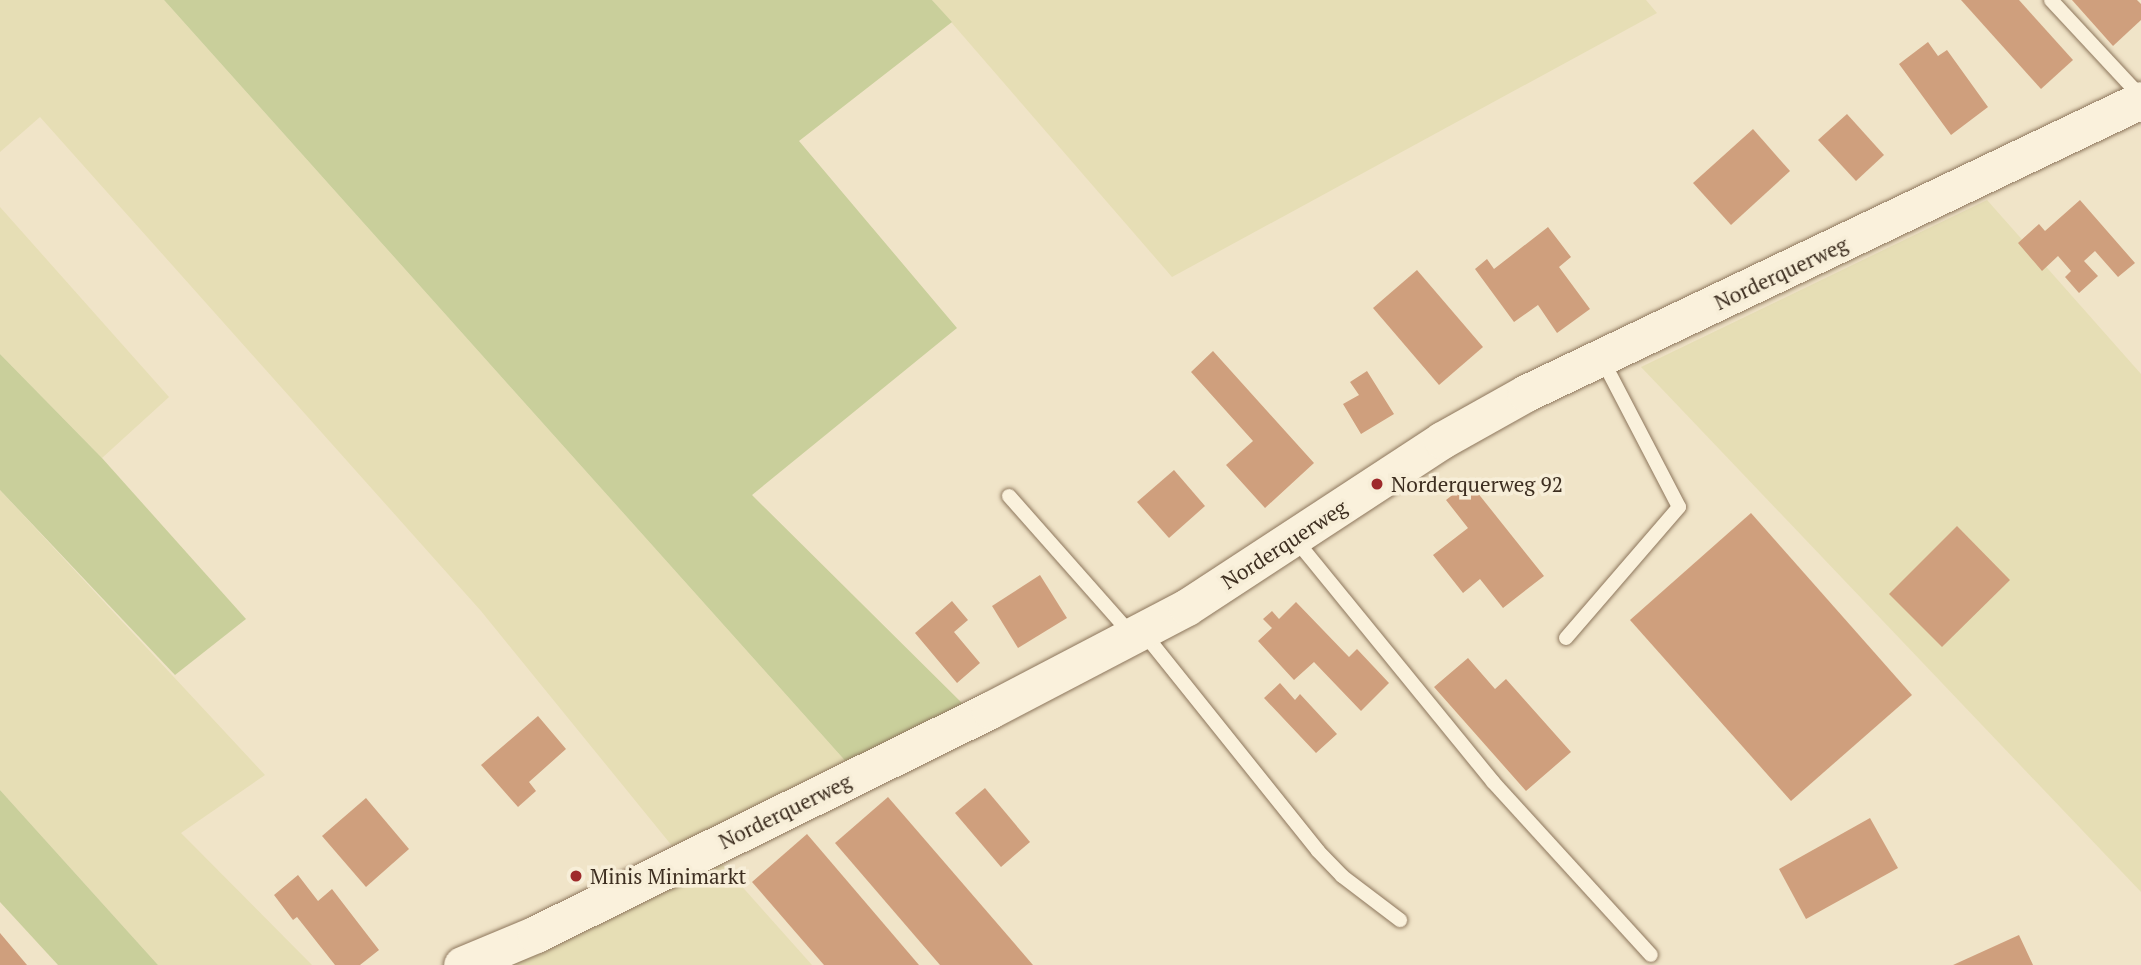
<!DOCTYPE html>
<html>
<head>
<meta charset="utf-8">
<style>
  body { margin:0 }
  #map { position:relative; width:2141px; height:965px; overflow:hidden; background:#f0e4c8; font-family:"PT Serif",serif }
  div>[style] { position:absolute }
  .farmland>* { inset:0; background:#e6deb5 }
  .green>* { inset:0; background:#c9cf9b }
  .building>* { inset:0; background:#cf9f7d }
  .roads { filter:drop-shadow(0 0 2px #8d765c) drop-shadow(0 0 2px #8d765c) }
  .service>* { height:14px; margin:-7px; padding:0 7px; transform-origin:7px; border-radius:7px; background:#faf1dc }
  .tertiary>* { height:37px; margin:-18.5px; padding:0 18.5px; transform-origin:18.5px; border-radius:18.5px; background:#faf1dc }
  .dots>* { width:19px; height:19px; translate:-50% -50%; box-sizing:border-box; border:4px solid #f7eed8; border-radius:50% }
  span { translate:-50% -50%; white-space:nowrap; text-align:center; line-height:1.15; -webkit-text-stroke:7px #f7eed8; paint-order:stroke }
  .street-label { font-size:21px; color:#3d2e20 }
  .poi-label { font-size:21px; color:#3d2e20 }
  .left { translate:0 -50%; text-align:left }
</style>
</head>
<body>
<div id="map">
  <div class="farmland">
    <i style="clip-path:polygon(0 0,164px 0,849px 765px,677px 852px,481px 611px,40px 117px,0 152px)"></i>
    <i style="clip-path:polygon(932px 0,1646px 0,1657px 13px,1172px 277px)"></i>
    <i style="clip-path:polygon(1987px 200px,2141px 374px,2141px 892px,1641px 367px)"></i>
    <i style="clip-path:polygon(0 207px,169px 397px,102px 458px,0 354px)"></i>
    <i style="clip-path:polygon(0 490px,265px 775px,181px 833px,312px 965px,158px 965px,0 790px)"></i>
    <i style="clip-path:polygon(722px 864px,812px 965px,504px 965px)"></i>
  </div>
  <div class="green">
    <i style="clip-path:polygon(164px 0,932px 0,952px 22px,799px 141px,957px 328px,752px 495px,966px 707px,849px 765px)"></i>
    <i style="clip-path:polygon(0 354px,102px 458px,246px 619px,175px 675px,0 490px)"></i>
    <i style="clip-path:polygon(0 790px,158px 965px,58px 965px,0 902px)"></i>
  </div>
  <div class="building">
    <i style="clip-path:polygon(1961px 0,2019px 0,2073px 60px,2041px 89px)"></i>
    <i style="clip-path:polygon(2072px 0,2137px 0,2141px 4px,2141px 20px,2113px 46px)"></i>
    <i style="clip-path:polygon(1928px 42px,1938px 56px,1947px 50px,1988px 107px,1951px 135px,1899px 64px)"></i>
    <i style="clip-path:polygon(1847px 114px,1884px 155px,1856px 181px,1818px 140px)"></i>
    <i style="clip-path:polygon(1753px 129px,1790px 171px,1731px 225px,1693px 183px)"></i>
    <i style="clip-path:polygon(2080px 200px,2135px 263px,2118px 277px,2095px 251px,2084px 261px,2098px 276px,2079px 293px,2065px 277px,2071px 271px,2058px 256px,2042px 271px,2018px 243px,2039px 224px,2045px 231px)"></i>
    <i style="clip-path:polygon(1548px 227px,1571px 257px,1559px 267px,1590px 309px,1557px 333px,1538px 305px,1514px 322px,1475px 269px,1487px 259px,1494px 269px)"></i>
    <i style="clip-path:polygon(1417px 270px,1483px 347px,1439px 385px,1373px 308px)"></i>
    <i style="clip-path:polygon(1213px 351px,1314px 463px,1265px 508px,1226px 465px,1253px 441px,1191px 372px)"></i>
    <i style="clip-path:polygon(1367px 371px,1394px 414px,1361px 434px,1343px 404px,1359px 395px,1350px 382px)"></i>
    <i style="clip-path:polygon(1174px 470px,1205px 506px,1169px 538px,1137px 502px)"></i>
    <i style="clip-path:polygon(1469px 482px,1544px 576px,1503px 608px,1480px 579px,1463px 593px,1433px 555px,1468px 528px,1446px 500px)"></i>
    <i style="clip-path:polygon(1751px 513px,1912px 695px,1791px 801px,1630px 620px)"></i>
    <i style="clip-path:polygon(1957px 526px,2010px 580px,1942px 647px,1889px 594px)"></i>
    <i style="clip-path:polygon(1040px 575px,1067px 618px,1018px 648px,992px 606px)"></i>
    <i style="clip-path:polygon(952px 601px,968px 620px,954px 632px,980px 663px,957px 683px,915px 633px)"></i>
    <i style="clip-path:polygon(1296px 602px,1349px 657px,1357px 649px,1389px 683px,1361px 711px,1314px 662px,1294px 680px,1258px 641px,1272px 628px,1263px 619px,1272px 611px,1279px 619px)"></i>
    <i style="clip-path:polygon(1468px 658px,1495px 689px,1506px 679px,1571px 752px,1526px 791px,1434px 687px)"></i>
    <i style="clip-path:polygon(1280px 683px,1295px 700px,1300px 694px,1337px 734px,1316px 753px,1264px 698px)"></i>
    <i style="clip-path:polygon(538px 716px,566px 749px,529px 782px,536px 791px,518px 807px,481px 765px)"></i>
    <i style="clip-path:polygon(985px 788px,1030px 842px,1001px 867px,955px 813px)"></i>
    <i style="clip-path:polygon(888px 797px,1033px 965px,940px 965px,835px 843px)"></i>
    <i style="clip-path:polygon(366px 798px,409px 849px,366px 887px,322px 836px)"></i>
    <i style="clip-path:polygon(1870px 818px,1898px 868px,1806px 919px,1779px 869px)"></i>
    <i style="clip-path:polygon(807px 834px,919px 965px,824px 965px,752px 882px)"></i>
    <i style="clip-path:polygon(298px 875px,318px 901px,332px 889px,379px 950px,360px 965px,335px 965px,297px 917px,293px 920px,274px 895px)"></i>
    <i style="clip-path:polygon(0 933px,27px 965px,0 965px)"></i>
    <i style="clip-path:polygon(2019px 935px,2033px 965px,1953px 965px)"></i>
  </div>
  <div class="roads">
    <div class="service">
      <i style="left:2051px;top:0;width:132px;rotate:47.1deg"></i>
      <i style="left:1009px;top:496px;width:184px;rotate:48.5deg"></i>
      <i style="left:1295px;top:539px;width:313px;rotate:50.8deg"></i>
      <i style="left:1493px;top:782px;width:234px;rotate:47.6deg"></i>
      <i style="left:1142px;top:631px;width:282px;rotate:51.3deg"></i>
      <i style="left:1318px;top:851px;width:35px;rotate:46deg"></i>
      <i style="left:1342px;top:876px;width:73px;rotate:37.2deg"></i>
      <i style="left:1566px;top:638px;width:173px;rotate:-49.2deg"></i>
      <i style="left:1679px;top:507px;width:167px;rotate:-117.5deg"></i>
    </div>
    <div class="tertiary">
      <i style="left:462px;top:965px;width:80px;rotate:-22.7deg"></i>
      <i style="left:536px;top:934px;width:506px;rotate:-26.26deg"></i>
      <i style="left:990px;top:710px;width:222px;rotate:-27.6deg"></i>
      <i style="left:1187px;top:607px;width:305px;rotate:-33.2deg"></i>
      <i style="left:1442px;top:440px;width:96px;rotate:-29.2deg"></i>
      <i style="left:1526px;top:393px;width:681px;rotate:-25.47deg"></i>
    </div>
  </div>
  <div class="dots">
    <i style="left:1377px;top:484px;background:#9e2a2b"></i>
    <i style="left:576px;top:876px;background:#9e2a2b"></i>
  </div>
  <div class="street-label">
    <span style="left:1781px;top:273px;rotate:-25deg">Norderquerweg</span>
    <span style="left:1284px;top:544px;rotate:-33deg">Norderquerweg</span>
    <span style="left:785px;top:811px;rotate:-26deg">Norderquerweg</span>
  </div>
  <div class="poi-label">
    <span class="left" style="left:1391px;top:484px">Norderquerweg 92</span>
    <span class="left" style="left:590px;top:876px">Minis Minimarkt</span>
  </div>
</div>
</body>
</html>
